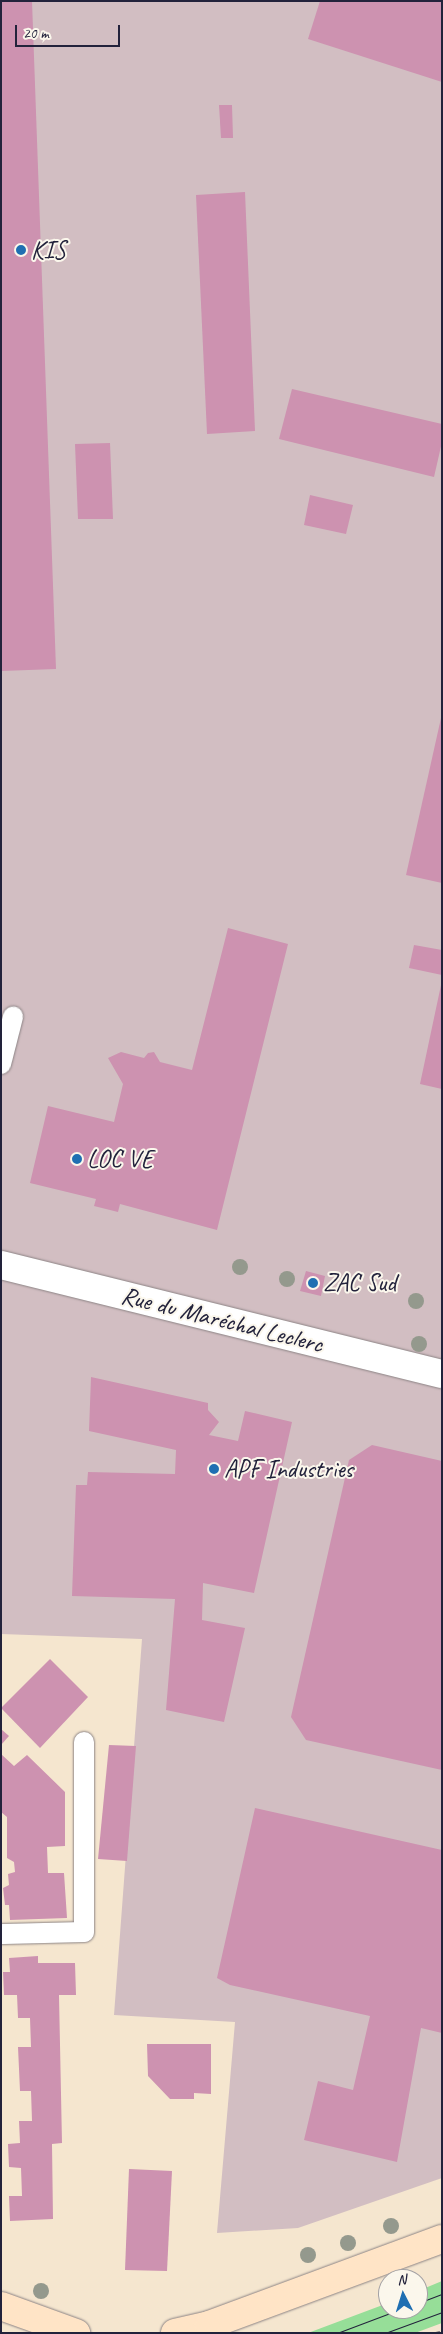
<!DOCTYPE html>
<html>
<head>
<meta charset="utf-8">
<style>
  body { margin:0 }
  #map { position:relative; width:443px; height:2334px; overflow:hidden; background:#f5e6cf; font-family:Caveat,sans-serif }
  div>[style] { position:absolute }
  .industrial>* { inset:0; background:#d2bec2 }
  .green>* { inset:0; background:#96de98 }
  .building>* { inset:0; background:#cd92b0 }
  .path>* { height:3px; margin-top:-1.5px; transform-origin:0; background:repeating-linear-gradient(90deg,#8c8485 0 4px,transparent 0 8px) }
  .roads { filter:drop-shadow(0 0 1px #8c8485) drop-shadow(0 0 1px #8c8485) }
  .service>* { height:20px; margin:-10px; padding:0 10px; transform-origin:10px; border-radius:10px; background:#fff }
  .minor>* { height:28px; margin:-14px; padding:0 14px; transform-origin:14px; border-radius:14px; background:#fff }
  .secondary>* { height:28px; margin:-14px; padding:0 14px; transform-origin:14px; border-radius:14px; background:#ffe4c6 }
  .tram>* { height:1px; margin:-0.5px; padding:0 0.5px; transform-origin:0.5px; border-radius:0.5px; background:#22223b }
  .trees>* { width:16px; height:16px; margin:-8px; border-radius:50%; background:#94998d }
  .dots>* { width:14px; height:14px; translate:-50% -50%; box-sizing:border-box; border:2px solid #fbf7ec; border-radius:50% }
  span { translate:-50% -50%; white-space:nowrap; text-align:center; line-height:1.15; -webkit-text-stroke:4px #fbf7ec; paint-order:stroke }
  .poi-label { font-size:25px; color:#22223b }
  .left { translate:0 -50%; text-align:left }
  .street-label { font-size:25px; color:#22223b }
  .frame { position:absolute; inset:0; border:2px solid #22223b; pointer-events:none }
  .north { position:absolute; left:378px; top:2269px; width:50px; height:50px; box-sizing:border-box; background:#fbf7ec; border:1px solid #a4a2a5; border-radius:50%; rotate:355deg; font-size:14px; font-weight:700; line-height:20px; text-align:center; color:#22223b }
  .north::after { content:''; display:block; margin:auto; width:18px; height:22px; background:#1f6fb2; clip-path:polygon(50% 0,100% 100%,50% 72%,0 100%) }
  .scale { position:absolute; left:15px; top:25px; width:105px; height:22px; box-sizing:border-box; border:2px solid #22223b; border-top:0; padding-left:6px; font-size:15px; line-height:18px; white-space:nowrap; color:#22223b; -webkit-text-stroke:4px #fbf7ec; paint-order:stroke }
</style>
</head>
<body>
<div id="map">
  <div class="industrial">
    <i style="clip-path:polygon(1px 1px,442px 1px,442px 2178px,298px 2228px,217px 2233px,235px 2022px,114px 2015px,142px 1639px,1px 1634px)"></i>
  </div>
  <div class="green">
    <i style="clip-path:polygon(442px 2281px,442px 2323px,415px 2333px,308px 2333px,388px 2303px,388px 2309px,418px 2309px,418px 2291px)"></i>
  </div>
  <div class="building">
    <i style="clip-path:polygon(1px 1px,32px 1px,56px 669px,1px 671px)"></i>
    <i style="clip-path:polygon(320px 1px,442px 1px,442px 82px,308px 39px)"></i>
    <i style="clip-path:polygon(219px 105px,232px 105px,233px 138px,221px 138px)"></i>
    <i style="clip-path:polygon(245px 192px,255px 431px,207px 434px,196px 195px)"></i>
    <i style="clip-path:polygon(292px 389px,442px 424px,442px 442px,434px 477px,279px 439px)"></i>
    <i style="clip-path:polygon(110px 443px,113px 519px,78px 519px,75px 444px)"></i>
    <i style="clip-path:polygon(310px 495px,353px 505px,346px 534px,304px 525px)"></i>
    <i style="clip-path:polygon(441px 718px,442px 718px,442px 883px,406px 875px)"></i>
    <i style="clip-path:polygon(228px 928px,288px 944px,217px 1230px,120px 1204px,118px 1212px,94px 1206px,96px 1199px,30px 1183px,48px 1106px,114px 1122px,123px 1084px,108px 1058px,121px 1052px,144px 1058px,148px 1053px,154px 1052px,160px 1062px,192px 1070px)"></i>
    <i style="clip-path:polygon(414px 945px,442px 950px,442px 975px,409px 968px)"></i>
    <i style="clip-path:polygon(441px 985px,442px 985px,442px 1089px,420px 1084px)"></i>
    <i style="clip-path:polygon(306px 1271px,325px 1276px,321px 1296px,300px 1291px)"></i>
    <i style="clip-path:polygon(91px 1377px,208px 1403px,208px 1410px,219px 1422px,209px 1435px,238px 1441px,245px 1411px,292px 1422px,254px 1593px,203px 1583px,202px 1620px,245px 1628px,224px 1722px,166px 1710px,175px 1599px,72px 1596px,76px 1485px,87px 1485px,88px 1472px,175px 1474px,176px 1450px,89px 1431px)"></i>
    <i style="clip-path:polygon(372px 1445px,442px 1461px,442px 1770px,306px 1740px,291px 1717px,349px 1460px)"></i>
    <i style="clip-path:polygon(50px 1659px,88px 1697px,40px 1748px,1px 1708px)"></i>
    <i style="clip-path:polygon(1px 1729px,9px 1736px,1px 1745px)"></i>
    <i style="clip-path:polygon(109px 1745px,136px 1746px,127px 1861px,98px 1859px)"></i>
    <i style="clip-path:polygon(1px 1754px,14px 1766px,27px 1755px,65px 1792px,65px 1846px,47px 1847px,48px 1873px,64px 1873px,67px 1918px,10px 1920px,9px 1905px,5px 1905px,3px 1888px,9px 1885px,8px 1874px,15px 1872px,14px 1862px,7px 1858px,7px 1817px,1px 1812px)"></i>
    <i style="clip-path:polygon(255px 1808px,442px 1850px,442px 2033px,421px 2028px,397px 2162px,304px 2140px,318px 2081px,353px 2090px,370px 2016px,230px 1985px,217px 1978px)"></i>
    <i style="clip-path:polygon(38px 1956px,38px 1963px,75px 1963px,76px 1995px,59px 1995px,62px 2143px,52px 2144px,53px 2219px,10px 2221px,9px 2196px,22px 2196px,21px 2168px,9px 2167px,8px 2144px,20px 2143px,19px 2121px,32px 2121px,31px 2091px,20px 2091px,18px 2047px,31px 2047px,30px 2018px,18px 2018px,17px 1995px,4px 1995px,3px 1972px,10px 1972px,9px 1958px)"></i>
    <i style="clip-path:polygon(147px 2044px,211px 2044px,211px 2094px,194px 2093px,194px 2099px,170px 2099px,148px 2076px)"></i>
    <i style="clip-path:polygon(129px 2169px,172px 2171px,167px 2271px,125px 2270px)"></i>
  </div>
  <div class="path">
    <i style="left:436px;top:2333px;width:6px;rotate:-18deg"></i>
  </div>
  <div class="roads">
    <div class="service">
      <i style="left:1px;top:1064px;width:49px;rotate:-75.7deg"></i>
      <i style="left:1px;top:1934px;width:83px;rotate:-1.4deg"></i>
      <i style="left:84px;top:1932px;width:190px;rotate:-90deg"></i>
    </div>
    <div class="minor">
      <i style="left:1px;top:1265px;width:454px;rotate:13.9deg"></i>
    </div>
    <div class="secondary">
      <i style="left:1px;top:2306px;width:80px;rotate:19.8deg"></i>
      <i style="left:175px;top:2333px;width:35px;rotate:-13deg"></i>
      <i style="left:209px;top:2325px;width:248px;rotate:-20.3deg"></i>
    </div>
  </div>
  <div class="tram">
    <i style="left:418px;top:2303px;width:26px;rotate:-21deg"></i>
    <i style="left:337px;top:2333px;width:68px;rotate:-20.6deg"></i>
    <i style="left:385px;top:2333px;width:61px;rotate:-20.2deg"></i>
  </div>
  <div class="trees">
    <i style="left:240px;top:1267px"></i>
    <i style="left:287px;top:1279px"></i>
    <i style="left:416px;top:1301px"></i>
    <i style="left:419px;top:1344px"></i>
    <i style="left:391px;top:2226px"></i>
    <i style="left:348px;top:2243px"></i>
    <i style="left:308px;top:2255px"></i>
    <i style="left:41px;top:2291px"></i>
  </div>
  <div class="dots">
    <i style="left:21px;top:250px;background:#1f6fb2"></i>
    <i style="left:77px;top:1159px;background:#1f6fb2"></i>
    <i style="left:313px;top:1283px;background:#1f6fb2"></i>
    <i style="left:214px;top:1469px;background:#1f6fb2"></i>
  </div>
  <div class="poi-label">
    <span class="left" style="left:31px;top:250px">KIS</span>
    <span class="left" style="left:87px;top:1159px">LOC VE</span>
    <span class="left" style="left:323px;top:1283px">ZAC Sud</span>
    <span class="left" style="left:224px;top:1469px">APF Industries</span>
  </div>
  <div class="street-label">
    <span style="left:222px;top:1320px;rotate:14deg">Rue du Maréchal Leclerc</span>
  </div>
  <div class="frame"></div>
  <div class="north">N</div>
  <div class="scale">20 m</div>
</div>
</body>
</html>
